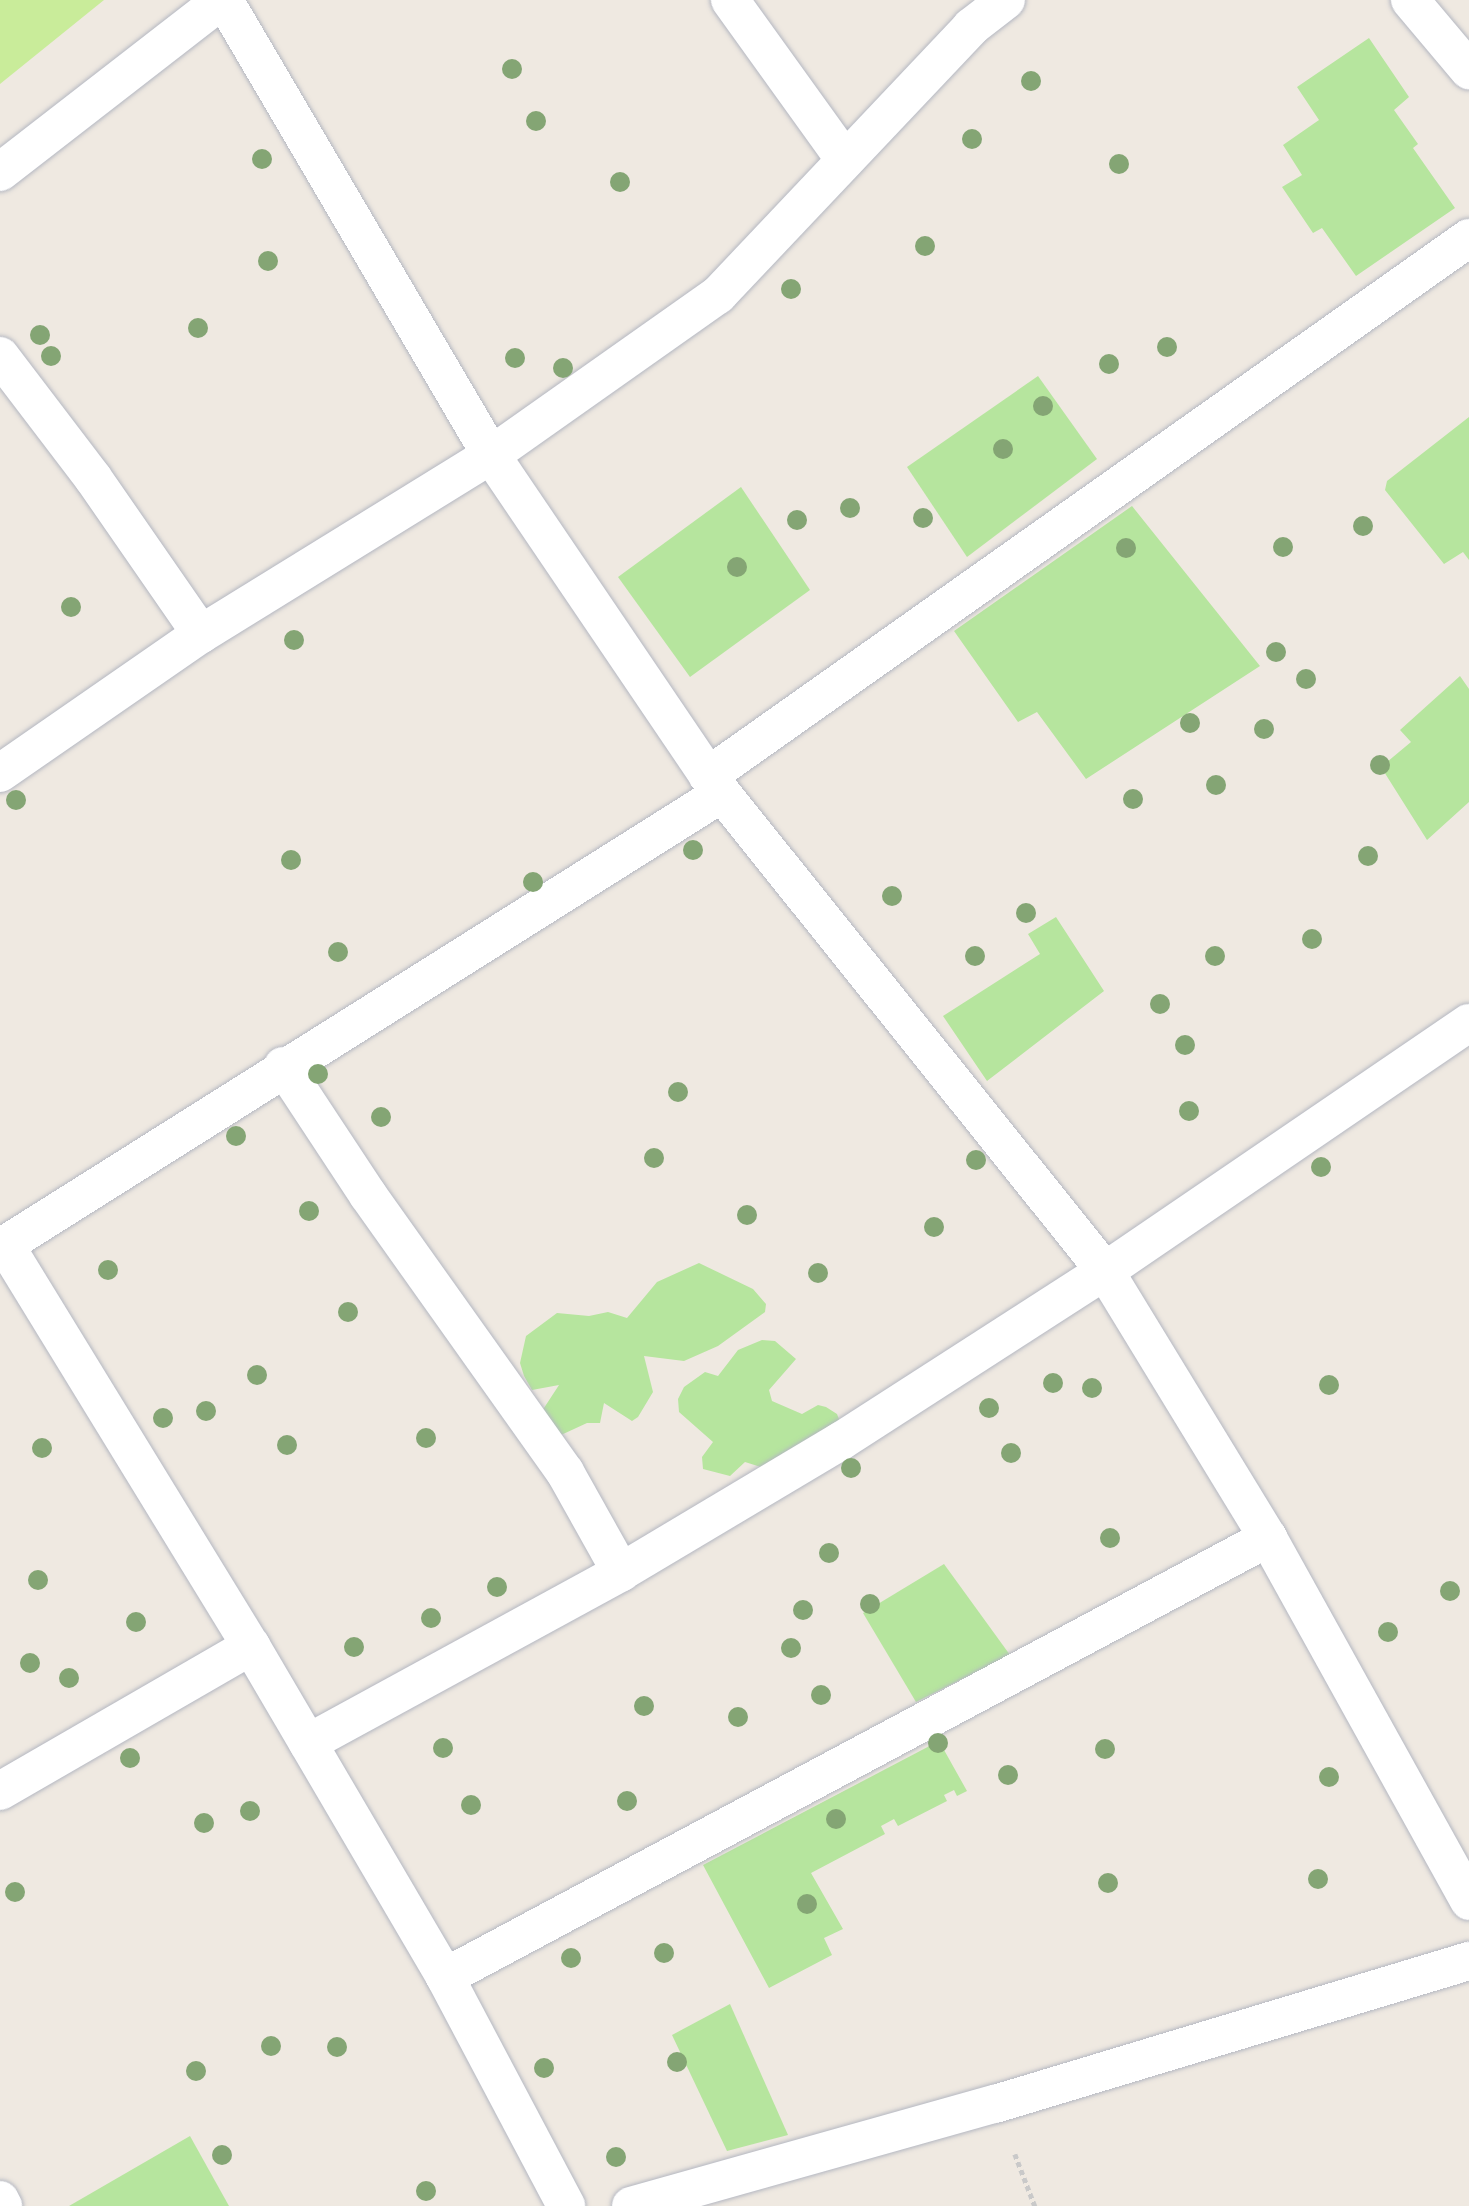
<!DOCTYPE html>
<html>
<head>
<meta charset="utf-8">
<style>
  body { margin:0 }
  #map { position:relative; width:1469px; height:2206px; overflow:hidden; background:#efe9e1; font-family:"Fira Sans Condensed",sans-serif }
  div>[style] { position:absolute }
  .green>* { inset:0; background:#b6e59e }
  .pitch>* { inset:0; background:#c9ec9a }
  .path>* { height:4.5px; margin-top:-2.25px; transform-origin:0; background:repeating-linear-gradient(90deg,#c9c9c9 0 5px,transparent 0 8.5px) }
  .roads { filter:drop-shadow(0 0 2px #b4b7c1) drop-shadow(0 0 2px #b4b7c1) }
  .minor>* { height:38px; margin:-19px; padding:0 19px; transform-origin:19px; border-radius:19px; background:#fff }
  .trees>* { width:20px; height:20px; margin:-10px; border-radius:50%; background:#84a574 }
  span { translate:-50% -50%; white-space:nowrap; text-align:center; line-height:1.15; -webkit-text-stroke:5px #fff; paint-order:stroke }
</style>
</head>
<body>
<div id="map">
  <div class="green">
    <i style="clip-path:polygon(1369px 38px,1409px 97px,1394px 110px,1418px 144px,1413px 148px,1455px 208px,1356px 276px,1322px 228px,1313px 233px,1282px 187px,1302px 175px,1283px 145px,1319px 120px,1297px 87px)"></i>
    <i style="clip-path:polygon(1038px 376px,1097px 459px,967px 557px,907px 467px)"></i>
    <i style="clip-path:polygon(1469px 417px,1469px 560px,1463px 552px,1444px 564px,1385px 490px,1387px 481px)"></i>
    <i style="clip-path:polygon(741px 487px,810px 590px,690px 677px,618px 577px)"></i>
    <i style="clip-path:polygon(1132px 506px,1260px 666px,1086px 779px,1037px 712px,1018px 722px,954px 631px)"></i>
    <i style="clip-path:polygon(1460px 676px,1469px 689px,1469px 802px,1427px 840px,1381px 767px,1411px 742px,1400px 730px)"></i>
    <i style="clip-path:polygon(1056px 917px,1104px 991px,987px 1081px,943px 1016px,1040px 954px,1028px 934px)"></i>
    <i style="clip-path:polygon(699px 1263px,753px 1289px,766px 1304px,765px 1312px,718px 1346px,684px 1361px,644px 1356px,653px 1392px,638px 1417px,632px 1421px,604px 1403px,600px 1423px,587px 1423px,561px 1435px,542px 1411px,559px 1385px,532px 1390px,524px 1376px,520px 1363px,526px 1336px,557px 1313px,589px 1316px,608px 1312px,627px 1318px,657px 1282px)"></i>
    <i style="clip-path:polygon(762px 1340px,775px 1341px,796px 1359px,769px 1390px,772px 1401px,802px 1414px,818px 1405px,826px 1407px,837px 1414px,842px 1427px,764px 1468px,745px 1462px,730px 1476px,703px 1469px,702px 1457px,713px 1442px,679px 1412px,678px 1399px,684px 1387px,705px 1372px,718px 1376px,738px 1350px)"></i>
    <i style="clip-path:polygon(944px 1564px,1010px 1655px,916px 1702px,863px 1613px)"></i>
    <i style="clip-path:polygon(939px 1741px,967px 1791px,957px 1796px,954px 1790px,944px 1795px,947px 1801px,898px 1826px,894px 1819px,881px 1826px,885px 1834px,811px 1873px,843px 1929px,824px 1938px,832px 1955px,769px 1988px,703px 1865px)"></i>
    <i style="clip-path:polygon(730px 2004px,788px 2135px,727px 2151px,672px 2035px)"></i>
    <i style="clip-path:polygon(190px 2136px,229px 2206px,69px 2206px)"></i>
  </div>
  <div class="pitch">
    <i style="clip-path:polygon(0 0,104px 0,0 84px)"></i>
  </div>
  <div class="path">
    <i style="left:1015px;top:2154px;width:56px;rotate:69deg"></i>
  </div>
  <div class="roads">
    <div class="minor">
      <i style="left:224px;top:0;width:528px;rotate:59.6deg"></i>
      <i style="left:491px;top:455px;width:387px;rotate:55.9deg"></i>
      <i style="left:708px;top:776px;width:635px;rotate:51.27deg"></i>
      <i style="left:1105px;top:1271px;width:313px;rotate:58.6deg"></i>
      <i style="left:1268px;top:1538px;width:415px;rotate:61deg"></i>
      <i style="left:730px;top:0;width:197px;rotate:54.3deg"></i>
      <i style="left:1410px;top:0;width:92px;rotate:49.9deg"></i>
      <i style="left:0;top:172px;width:281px;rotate:-37.8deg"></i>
      <i style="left:0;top:356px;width:153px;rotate:52.7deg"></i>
      <i style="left:93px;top:478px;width:190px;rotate:55.3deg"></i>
      <i style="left:0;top:773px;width:244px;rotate:-34.7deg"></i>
      <i style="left:201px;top:634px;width:341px;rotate:-31.7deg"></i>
      <i style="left:491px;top:455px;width:278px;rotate:-35.2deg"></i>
      <i style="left:718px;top:295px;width:369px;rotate:-46.6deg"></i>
      <i style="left:971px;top:27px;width:44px;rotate:-37.6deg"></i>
      <i style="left:708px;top:776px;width:932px;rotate:-35.26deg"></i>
      <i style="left:283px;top:1066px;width:154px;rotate:56.6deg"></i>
      <i style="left:368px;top:1195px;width:340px;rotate:54.6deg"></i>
      <i style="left:565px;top:1472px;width:115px;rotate:60.8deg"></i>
      <i style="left:5px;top:1245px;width:470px;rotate:58.5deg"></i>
      <i style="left:251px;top:1646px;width:384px;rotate:59.6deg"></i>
      <i style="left:445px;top:1977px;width:259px;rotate:62.1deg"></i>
      <i style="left:0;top:1248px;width:852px;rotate:-32.2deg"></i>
      <i style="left:308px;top:1743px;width:357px;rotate:-28.6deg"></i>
      <i style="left:621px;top:1572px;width:256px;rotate:-30.8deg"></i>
      <i style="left:841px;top:1441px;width:314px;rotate:-32.8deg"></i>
      <i style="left:1105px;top:1271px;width:440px;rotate:-34.3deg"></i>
      <i style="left:0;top:1791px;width:290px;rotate:-30deg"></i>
      <i style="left:445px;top:1977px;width:933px;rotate:-28.08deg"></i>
      <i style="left:0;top:2200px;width:7px;rotate:63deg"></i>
      <i style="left:631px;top:2206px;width:378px;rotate:-15.7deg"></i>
      <i style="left:995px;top:2104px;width:495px;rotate:-16.8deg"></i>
    </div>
  </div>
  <div class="trees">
    <i style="left:512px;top:69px"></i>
    <i style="left:1031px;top:81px"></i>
    <i style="left:536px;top:121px"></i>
    <i style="left:972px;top:139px"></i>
    <i style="left:262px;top:159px"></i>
    <i style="left:1119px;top:164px"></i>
    <i style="left:620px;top:182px"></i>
    <i style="left:925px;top:246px"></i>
    <i style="left:268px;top:261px"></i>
    <i style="left:791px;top:289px"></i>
    <i style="left:198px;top:328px"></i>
    <i style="left:40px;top:335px"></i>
    <i style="left:1167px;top:347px"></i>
    <i style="left:51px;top:356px"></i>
    <i style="left:515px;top:358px"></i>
    <i style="left:1109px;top:364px"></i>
    <i style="left:563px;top:368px"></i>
    <i style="left:1043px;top:406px"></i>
    <i style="left:1003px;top:449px"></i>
    <i style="left:850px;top:508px"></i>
    <i style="left:923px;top:518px"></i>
    <i style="left:797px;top:520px"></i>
    <i style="left:1363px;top:526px"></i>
    <i style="left:1283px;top:547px"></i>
    <i style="left:1126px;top:548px"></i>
    <i style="left:737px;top:567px"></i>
    <i style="left:71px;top:607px"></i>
    <i style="left:294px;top:640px"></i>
    <i style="left:1276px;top:652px"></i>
    <i style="left:1306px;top:679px"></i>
    <i style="left:1190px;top:723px"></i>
    <i style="left:1264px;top:729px"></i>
    <i style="left:1380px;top:765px"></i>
    <i style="left:1216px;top:785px"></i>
    <i style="left:1133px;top:799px"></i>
    <i style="left:16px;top:800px"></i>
    <i style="left:693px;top:850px"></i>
    <i style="left:1368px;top:856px"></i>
    <i style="left:291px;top:860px"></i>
    <i style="left:533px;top:882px"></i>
    <i style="left:892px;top:896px"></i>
    <i style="left:1026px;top:913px"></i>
    <i style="left:1312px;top:939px"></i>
    <i style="left:338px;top:952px"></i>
    <i style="left:975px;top:956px"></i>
    <i style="left:1215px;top:956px"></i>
    <i style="left:1160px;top:1004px"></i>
    <i style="left:1185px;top:1045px"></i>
    <i style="left:318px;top:1074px"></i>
    <i style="left:678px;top:1092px"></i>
    <i style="left:1189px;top:1111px"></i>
    <i style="left:381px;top:1117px"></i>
    <i style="left:236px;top:1136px"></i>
    <i style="left:654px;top:1158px"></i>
    <i style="left:976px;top:1160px"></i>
    <i style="left:1321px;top:1167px"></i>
    <i style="left:309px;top:1211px"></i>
    <i style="left:747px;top:1215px"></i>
    <i style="left:934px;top:1227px"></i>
    <i style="left:108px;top:1270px"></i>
    <i style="left:818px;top:1273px"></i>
    <i style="left:348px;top:1312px"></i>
    <i style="left:257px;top:1375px"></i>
    <i style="left:1053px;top:1383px"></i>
    <i style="left:1329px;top:1385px"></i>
    <i style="left:1092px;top:1388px"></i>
    <i style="left:989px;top:1408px"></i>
    <i style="left:206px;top:1411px"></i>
    <i style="left:163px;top:1418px"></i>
    <i style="left:426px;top:1438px"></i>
    <i style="left:287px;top:1445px"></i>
    <i style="left:42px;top:1448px"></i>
    <i style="left:1011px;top:1453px"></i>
    <i style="left:851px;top:1468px"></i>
    <i style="left:1110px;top:1538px"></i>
    <i style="left:829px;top:1553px"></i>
    <i style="left:38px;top:1580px"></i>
    <i style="left:497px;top:1587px"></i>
    <i style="left:1450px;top:1591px"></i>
    <i style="left:870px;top:1604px"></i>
    <i style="left:803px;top:1610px"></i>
    <i style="left:431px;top:1618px"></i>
    <i style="left:136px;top:1622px"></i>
    <i style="left:1388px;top:1632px"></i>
    <i style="left:354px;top:1647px"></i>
    <i style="left:791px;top:1648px"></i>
    <i style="left:30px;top:1663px"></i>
    <i style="left:69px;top:1678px"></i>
    <i style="left:821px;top:1695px"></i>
    <i style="left:644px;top:1706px"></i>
    <i style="left:738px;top:1717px"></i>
    <i style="left:938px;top:1743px"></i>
    <i style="left:443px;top:1748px"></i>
    <i style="left:1105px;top:1749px"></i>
    <i style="left:130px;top:1758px"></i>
    <i style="left:1008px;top:1775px"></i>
    <i style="left:1329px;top:1777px"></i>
    <i style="left:627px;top:1801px"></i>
    <i style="left:471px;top:1805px"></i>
    <i style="left:250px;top:1811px"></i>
    <i style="left:836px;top:1819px"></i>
    <i style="left:204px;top:1823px"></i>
    <i style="left:1318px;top:1879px"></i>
    <i style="left:1108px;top:1883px"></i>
    <i style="left:15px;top:1892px"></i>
    <i style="left:807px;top:1904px"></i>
    <i style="left:664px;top:1953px"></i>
    <i style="left:571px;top:1958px"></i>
    <i style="left:271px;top:2046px"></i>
    <i style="left:337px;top:2047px"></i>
    <i style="left:677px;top:2062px"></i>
    <i style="left:544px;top:2068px"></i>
    <i style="left:196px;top:2071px"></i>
    <i style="left:222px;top:2155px"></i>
    <i style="left:616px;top:2157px"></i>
    <i style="left:426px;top:2191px"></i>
  </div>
</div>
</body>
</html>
